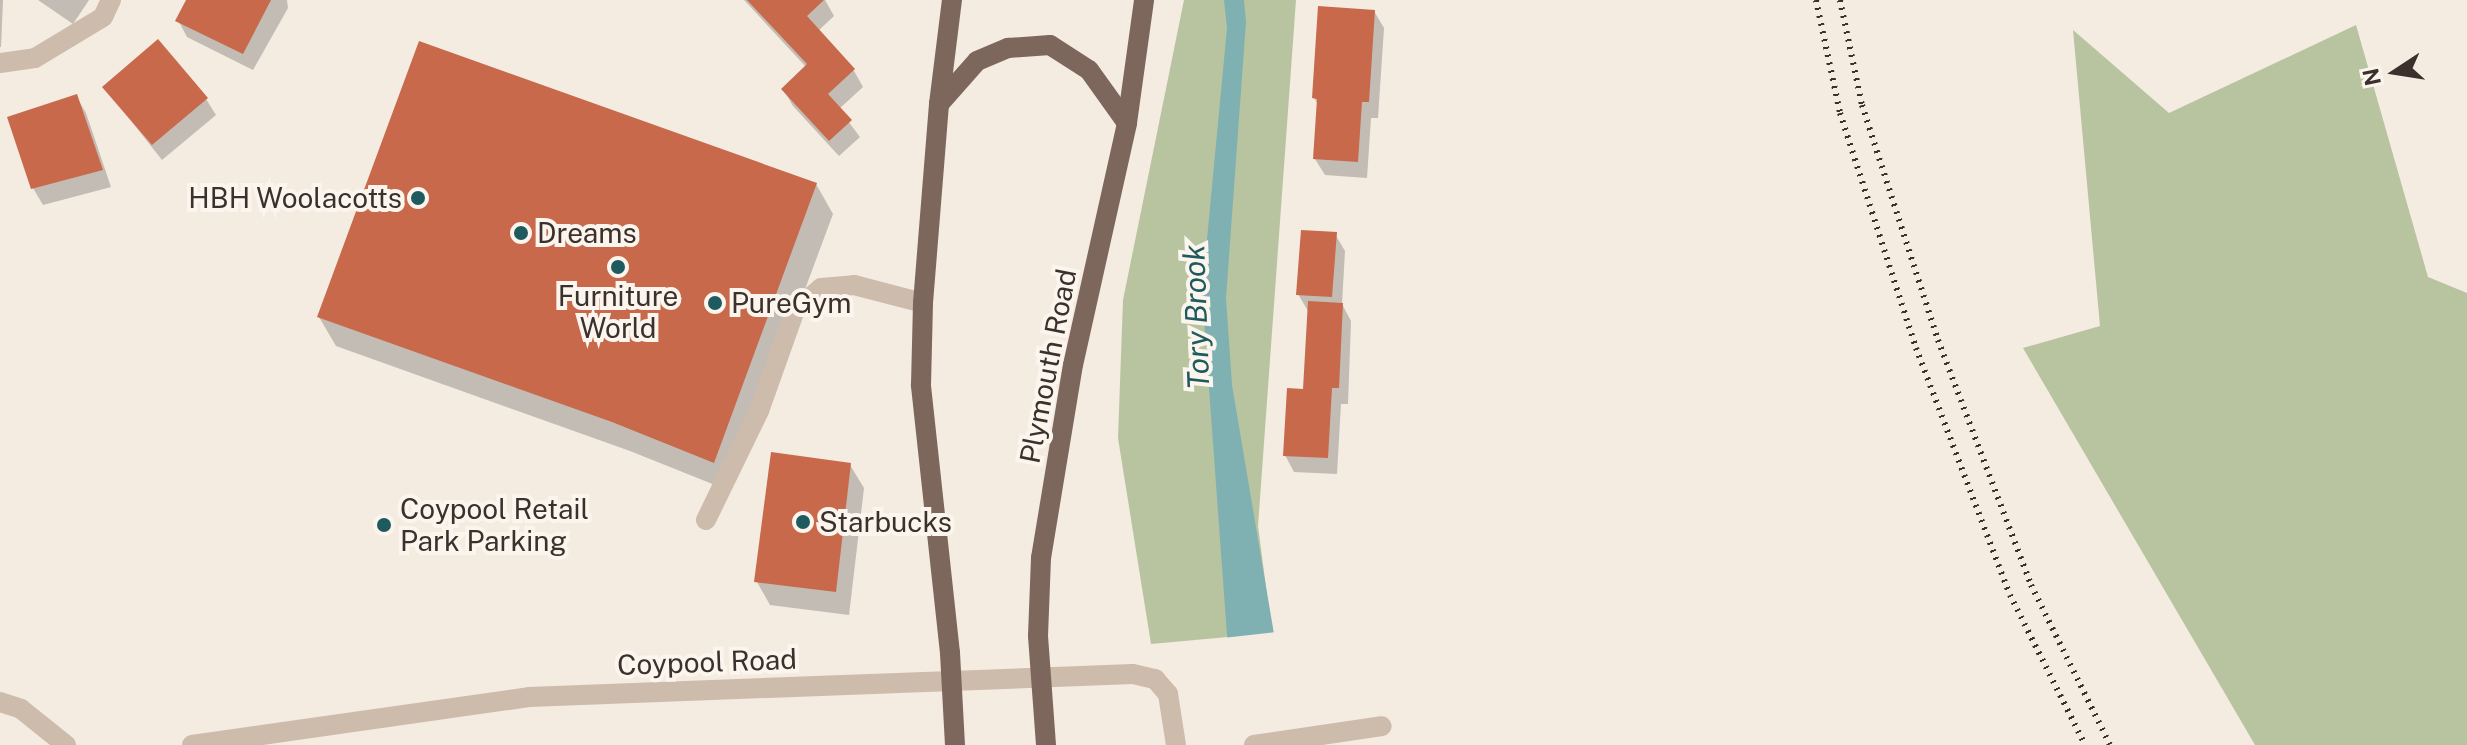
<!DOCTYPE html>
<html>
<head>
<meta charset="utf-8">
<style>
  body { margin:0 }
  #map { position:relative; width:2467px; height:745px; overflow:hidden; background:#f4ebe1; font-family:"Public Sans",sans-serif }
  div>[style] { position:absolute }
  .green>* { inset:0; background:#b8c4a0 }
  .water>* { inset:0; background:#7fb0b2 }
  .pier>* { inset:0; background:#f4ebe1 }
  .shadow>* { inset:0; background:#0003 }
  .building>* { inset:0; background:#c8694b }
  .minor>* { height:20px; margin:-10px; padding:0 10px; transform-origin:10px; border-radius:10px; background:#cdbbac }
  .major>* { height:20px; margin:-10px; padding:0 10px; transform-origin:10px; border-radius:10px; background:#7d675c }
  .rail>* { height:6px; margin-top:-3px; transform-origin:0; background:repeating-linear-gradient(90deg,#3b302b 0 2px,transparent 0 8px) }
  .major-bridge>* { height:20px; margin:-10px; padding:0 10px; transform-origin:10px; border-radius:10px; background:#7d675c }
  .dots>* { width:22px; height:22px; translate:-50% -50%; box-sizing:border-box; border:4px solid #fbf5ee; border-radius:50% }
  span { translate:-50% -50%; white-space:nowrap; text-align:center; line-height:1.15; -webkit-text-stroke:8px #fbf5ee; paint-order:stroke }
  .poi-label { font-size:28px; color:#3b302b }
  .right { translate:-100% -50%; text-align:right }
  .left { translate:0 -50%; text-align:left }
  .street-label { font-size:28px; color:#3b302b }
  .water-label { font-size:30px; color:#1f5a5e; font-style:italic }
  .north { position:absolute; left:2355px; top:32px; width:80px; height:80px; -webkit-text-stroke:6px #fbf5ee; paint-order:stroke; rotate:258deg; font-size:22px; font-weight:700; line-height:32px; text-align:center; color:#3b302b }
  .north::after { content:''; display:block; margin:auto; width:28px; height:36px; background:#3b302b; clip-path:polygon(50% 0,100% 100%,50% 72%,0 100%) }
</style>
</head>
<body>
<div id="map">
  <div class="green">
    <i style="clip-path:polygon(1184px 0,1296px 0,1258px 526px,1272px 633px,1151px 644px,1118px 438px,1123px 300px)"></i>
    <i style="clip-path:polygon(2356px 25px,2428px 277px,2467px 293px,2467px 745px,2255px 745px,2023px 348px,2100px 326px,2073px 30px,2169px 113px)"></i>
  </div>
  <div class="water">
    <i style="clip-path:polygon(1224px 0,1244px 0,1246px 22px,1226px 298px,1232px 385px,1288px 717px,1235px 745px,1202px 292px,1227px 28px)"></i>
  </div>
  <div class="pier">
    <i style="clip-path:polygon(1276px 632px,1293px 745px,1231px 745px,1223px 638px)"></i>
  </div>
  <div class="shadow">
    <i style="clip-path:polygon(0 0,3px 0,1px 47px,0 47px)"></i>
    <i style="clip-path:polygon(38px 0,89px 0,73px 24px)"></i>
    <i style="clip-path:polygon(188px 0,287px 0,288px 8px,253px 70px,187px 37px,178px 20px)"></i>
    <i style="clip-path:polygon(744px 0,825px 0,834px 16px,818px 31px,854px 71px,863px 87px,839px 109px,860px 137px,839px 156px,793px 106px,783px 89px,807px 68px)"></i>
    <i style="clip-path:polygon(1374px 11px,1384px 28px,1378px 118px,1371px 118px,1367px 178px,1325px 175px,1315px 159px,1319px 106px,1314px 98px)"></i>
    <i style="clip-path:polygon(105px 88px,206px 99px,216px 115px,162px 160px)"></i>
    <i style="clip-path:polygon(76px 96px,86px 113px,111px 187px,43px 205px,33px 188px)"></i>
    <i style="clip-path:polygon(816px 184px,833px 214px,730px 491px,630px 451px,336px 346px,319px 317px)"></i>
    <i style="clip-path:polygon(1335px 234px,1345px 251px,1342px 304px,1351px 321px,1348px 404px,1341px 404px,1337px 474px,1294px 472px,1285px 455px,1305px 391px,1308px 311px,1298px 294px)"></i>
    <i style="clip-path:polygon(850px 465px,864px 488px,849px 615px,770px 605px,757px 582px)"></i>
  </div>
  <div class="building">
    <i style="clip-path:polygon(186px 0,271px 0,243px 54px,175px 21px)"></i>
    <i style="clip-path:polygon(747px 0,824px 0,807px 16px,855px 69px,828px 94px,852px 120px,829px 141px,781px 89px,807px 64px)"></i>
    <i style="clip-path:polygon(1318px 6px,1375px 10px,1369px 102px,1362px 102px,1358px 162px,1313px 159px,1317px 99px,1312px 98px)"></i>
    <i style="clip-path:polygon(158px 39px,208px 98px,152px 145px,102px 87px)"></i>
    <i style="clip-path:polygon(419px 41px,817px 183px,714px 463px,612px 422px,317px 317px)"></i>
    <i style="clip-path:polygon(77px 94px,103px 170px,31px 189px,7px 117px)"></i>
    <i style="clip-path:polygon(1301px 230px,1337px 232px,1332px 297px,1296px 295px)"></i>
    <i style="clip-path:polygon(1308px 301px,1343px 303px,1339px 388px,1332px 388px,1328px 458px,1283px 456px,1287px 388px,1303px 389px)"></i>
    <i style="clip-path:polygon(771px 452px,851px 463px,836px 592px,754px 582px)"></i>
  </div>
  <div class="minor">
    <i style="left:0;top:63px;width:35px;rotate:-8deg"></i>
    <i style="left:35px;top:58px;width:79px;rotate:-31.1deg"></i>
    <i style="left:103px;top:17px;width:19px;rotate:-65deg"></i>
    <i style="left:706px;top:520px;width:121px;rotate:-64.1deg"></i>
    <i style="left:759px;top:411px;width:107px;rotate:-70.4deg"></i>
    <i style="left:795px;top:310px;width:34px;rotate:-40deg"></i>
    <i style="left:821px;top:288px;width:33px;rotate:-5deg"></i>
    <i style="left:854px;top:285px;width:71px;rotate:14.6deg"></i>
    <i style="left:0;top:702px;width:22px;rotate:18deg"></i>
    <i style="left:21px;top:709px;width:58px;rotate:38.7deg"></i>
    <i style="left:192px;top:745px;width:340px;rotate:-8.1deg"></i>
    <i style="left:529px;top:697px;width:604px;rotate:-2.18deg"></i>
    <i style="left:1133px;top:674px;width:23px;rotate:13deg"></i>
    <i style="left:1155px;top:679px;width:20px;rotate:49deg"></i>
    <i style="left:1168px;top:694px;width:52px;rotate:81.1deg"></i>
    <i style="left:1254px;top:745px;width:129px;rotate:-8.4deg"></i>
  </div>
  <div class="major">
    <i style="left:939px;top:104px;width:57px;rotate:-48.5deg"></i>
    <i style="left:977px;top:61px;width:34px;rotate:-23deg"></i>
    <i style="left:1008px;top:48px;width:42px;rotate:-4.1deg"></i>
    <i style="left:1050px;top:45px;width:46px;rotate:32.7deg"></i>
    <i style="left:1089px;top:70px;width:65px;rotate:54.4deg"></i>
    <i style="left:1038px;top:636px;width:78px;rotate:-87.8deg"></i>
    <i style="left:1041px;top:558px;width:196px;rotate:-80.6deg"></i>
    <i style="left:1073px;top:365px;width:248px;rotate:-77.4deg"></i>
    <i style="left:1127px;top:123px;width:124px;rotate:-82.1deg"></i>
    <i style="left:950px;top:653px;width:270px;rotate:-96.2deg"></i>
    <i style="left:921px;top:385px;width:82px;rotate:-88.6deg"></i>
    <i style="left:923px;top:303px;width:200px;rotate:-85.4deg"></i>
    <i style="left:939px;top:104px;width:105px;rotate:-82.9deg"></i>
  </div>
  <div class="rail">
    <i style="left:1816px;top:0;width:116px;rotate:78deg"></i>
    <i style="left:1840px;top:113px;width:247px;rotate:72.1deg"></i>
    <i style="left:1916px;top:348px;width:264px;rotate:69.2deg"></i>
    <i style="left:2010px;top:595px;width:168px;rotate:63.4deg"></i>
    <i style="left:1840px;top:0;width:107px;rotate:78.2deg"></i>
    <i style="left:1862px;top:105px;width:247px;rotate:72.1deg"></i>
    <i style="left:1938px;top:340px;width:262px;rotate:69.2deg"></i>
    <i style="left:2031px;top:585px;width:178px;rotate:63.7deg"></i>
  </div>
  <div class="major-bridge">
    <i style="left:1038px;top:636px;width:109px;rotate:85.8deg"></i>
    <i style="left:950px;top:653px;width:92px;rotate:86.9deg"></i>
  </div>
  <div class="dots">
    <i style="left:418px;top:198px;background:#1f5a5e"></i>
    <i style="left:521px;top:233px;background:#1f5a5e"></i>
    <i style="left:618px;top:267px;background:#1f5a5e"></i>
    <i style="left:715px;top:303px;background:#1f5a5e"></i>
    <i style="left:803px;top:522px;background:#1f5a5e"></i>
    <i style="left:384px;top:525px;background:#1f5a5e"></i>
  </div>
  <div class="poi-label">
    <span class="right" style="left:402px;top:198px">HBH Woolacotts</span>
    <span class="left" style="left:537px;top:233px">Dreams</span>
    <span style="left:618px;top:312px">Furniture<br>World</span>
    <span class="left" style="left:731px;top:303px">PureGym</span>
    <span class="left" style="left:400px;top:525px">Coypool Retail<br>Park Parking</span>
    <span class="left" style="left:819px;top:522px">Starbucks</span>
  </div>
  <div class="street-label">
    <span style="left:1048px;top:366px;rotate:-79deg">Plymouth Road</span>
    <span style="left:707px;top:662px;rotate:-2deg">Coypool Road</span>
  </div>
  <div class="water-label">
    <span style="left:1196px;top:317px;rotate:-92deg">Tory Brook</span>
  </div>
  <div class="north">N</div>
</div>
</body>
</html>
